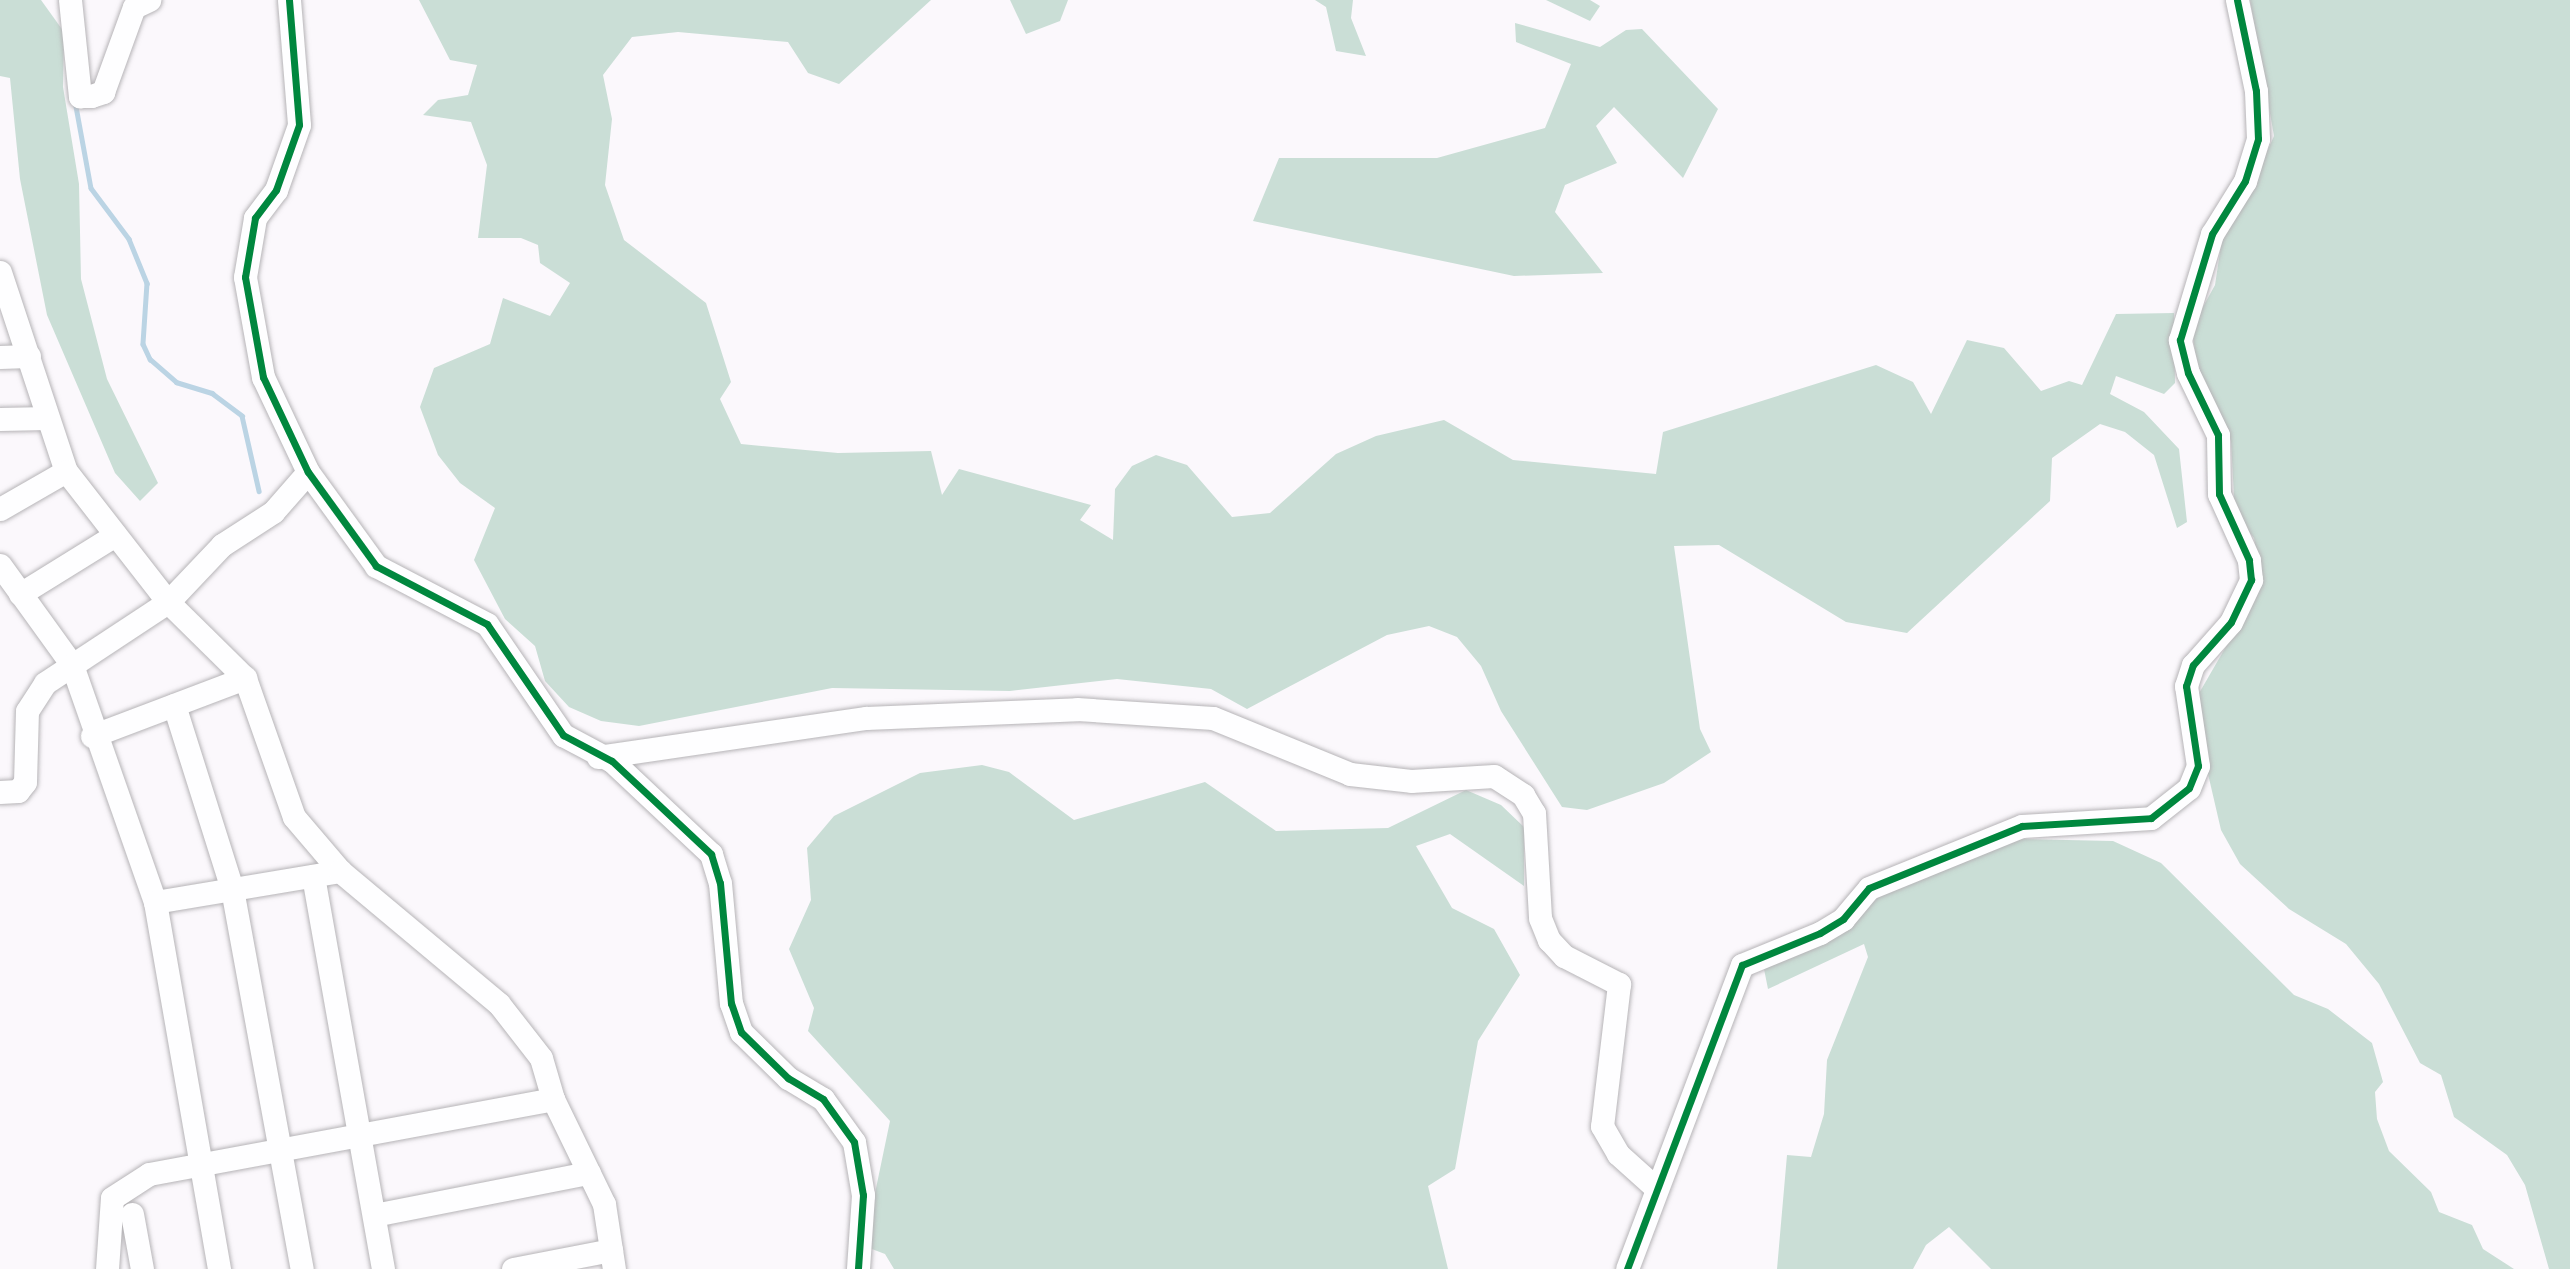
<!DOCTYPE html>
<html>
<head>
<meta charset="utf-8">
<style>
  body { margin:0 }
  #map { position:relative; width:2570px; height:1269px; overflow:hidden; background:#fbf8fc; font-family:Lato,sans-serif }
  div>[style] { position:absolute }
  .forest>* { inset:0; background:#caded6 }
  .stream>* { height:4.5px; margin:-2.25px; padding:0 2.25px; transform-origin:2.25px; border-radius:2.25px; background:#bbd4e4 }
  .roads { filter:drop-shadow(0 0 2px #b6b4b7) drop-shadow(0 0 2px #b6b4b7) }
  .minor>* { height:23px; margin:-11.5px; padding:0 11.5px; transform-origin:11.5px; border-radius:11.5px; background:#fefeff }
  .cycleway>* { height:7px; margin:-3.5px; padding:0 3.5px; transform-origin:3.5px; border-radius:3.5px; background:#00873e }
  span { translate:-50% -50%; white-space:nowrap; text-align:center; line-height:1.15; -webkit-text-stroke:5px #fff; paint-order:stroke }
</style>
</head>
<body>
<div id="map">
  <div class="forest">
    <i style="clip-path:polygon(0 0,41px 0,64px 32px,63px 87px,79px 184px,81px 279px,107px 379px,158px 483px,140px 501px,115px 473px,47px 315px,20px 179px,10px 78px,0 76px)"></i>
    <i style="clip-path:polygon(419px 0,931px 0,839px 84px,808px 73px,788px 42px,678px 32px,632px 37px,603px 75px,612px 119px,605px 185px,624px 240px,706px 303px,731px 382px,720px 399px,741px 444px,838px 453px,931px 451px,942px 495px,959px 469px,1091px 505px,1080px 520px,1113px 540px,1115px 489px,1132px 466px,1156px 455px,1187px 465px,1232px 517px,1270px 513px,1336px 454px,1376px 436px,1444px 420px,1513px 460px,1656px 474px,1663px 432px,1876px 365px,1913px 382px,1931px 414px,1967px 340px,2004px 348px,2041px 391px,2069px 381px,2082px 385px,2116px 314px,2174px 313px,2175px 383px,2164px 394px,2116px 376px,2110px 394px,2144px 412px,2179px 449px,2187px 522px,2177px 528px,2154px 455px,2125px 432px,2100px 424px,2052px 458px,2050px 501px,1907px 633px,1846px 622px,1719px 545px,1674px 546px,1700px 729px,1711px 752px,1664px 783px,1587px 810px,1562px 807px,1501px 711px,1481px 666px,1457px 637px,1429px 626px,1387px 635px,1247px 709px,1211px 689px,1117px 679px,1010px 691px,832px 688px,639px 726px,601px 721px,569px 707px,545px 681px,535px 646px,505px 619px,474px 560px,495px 508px,460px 483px,438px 455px,420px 407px,434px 368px,490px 344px,503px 298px,550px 316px,570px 283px,540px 263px,538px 245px,521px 238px,478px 238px,487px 165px,471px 122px,423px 115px,438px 100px,468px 95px,477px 65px,450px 60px)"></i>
    <i style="clip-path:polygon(1010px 0,1068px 0,1060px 21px,1026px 34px)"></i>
    <i style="clip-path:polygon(1315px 0,1353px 0,1351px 18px,1366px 56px,1336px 51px,1326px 7px)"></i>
    <i style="clip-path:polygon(1546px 0,1590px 0,1600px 6px,1590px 21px)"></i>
    <i style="clip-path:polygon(2250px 0,2570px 0,2570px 1269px,2549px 1269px,2525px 1185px,2507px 1155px,2454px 1117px,2441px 1075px,2420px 1063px,2379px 984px,2346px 944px,2289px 909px,2240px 864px,2221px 830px,2199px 735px,2198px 695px,2235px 631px,2259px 570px,2254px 538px,2235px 515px,2231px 441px,2198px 378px,2192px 327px,2215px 285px,2225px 219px,2242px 207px,2274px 136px)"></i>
    <i style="clip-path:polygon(1515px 23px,1600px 47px,1626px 30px,1642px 29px,1718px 109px,1683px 178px,1614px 107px,1596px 126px,1617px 163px,1565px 185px,1555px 212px,1603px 273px,1514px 276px,1253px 221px,1279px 158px,1437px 158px,1545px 128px,1571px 64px,1516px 42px)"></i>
    <i style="clip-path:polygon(982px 765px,1009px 772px,1074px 820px,1205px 782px,1276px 831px,1388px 828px,1466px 790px,1501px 805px,1524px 827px,1524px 886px,1450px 834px,1416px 846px,1452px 908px,1494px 929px,1520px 975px,1478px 1041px,1455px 1169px,1428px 1186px,1448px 1269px,894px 1269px,885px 1254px,864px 1246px,890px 1121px,808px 1031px,814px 1008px,789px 949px,811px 900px,807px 848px,834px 816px,920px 773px)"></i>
    <i style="clip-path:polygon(2016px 839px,2113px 841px,2161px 863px,2294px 995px,2328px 1009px,2372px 1043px,2383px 1082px,2375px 1092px,2377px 1119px,2389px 1151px,2431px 1192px,2439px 1212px,2472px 1225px,2483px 1249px,2514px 1269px,1991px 1269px,1949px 1227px,1926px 1245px,1913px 1269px,1777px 1269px,1787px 1155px,1811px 1157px,1824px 1114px,1827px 1060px,1868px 957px,1864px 944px,1768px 989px,1764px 969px,1853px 924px,1878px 894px)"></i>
  </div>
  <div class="stream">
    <i style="left:75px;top:101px;width:88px;rotate:79.6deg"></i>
    <i style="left:91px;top:188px;width:64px;rotate:53.3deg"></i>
    <i style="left:129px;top:239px;width:48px;rotate:67.8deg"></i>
    <i style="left:147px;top:283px;width:61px;rotate:93.8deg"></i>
    <i style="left:143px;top:344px;width:17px;rotate:65deg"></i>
    <i style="left:150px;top:359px;width:35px;rotate:41deg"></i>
    <i style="left:176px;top:382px;width:38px;rotate:17deg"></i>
    <i style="left:212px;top:393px;width:38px;rotate:37deg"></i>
    <i style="left:242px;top:416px;width:77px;rotate:77.2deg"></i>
  </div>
  <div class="roads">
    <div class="minor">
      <i style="left:70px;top:0;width:97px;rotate:84.1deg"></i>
      <i style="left:80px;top:96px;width:11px"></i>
      <i style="left:91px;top:96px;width:13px;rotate:-18deg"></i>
      <i style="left:103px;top:92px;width:90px;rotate:-70deg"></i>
      <i style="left:134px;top:7px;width:17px;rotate:-25deg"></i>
      <i style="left:289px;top:0;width:125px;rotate:85.4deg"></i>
      <i style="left:299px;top:125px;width:69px;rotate:109.5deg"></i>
      <i style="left:276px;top:190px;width:35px;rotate:127deg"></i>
      <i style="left:255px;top:218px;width:60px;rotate:99.6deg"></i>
      <i style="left:245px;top:277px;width:102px;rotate:79.8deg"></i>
      <i style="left:263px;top:377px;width:105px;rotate:64.7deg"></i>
      <i style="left:308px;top:472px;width:116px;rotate:54.1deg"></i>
      <i style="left:376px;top:566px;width:125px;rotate:27.6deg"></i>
      <i style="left:487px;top:624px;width:135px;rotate:55.6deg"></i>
      <i style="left:563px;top:735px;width:55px;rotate:28deg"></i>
      <i style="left:612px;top:761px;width:136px;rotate:43.2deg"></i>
      <i style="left:711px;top:854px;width:30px;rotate:73deg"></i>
      <i style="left:720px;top:883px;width:121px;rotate:84.8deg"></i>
      <i style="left:731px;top:1003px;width:31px;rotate:71deg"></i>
      <i style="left:741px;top:1032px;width:66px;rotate:44.4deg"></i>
      <i style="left:788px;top:1078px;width:41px;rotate:31deg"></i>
      <i style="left:823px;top:1099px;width:53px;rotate:54.2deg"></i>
      <i style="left:854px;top:1142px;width:54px;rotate:80.4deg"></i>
      <i style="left:863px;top:1195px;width:74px;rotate:93.9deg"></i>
      <i style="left:0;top:272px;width:210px;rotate:71.7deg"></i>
      <i style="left:66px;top:471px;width:166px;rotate:52.1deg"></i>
      <i style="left:168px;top:602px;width:108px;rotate:44.6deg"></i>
      <i style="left:245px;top:678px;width:147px;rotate:70.6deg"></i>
      <i style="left:294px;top:817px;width:71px;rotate:49.6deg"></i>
      <i style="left:0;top:357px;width:29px;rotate:-2deg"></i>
      <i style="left:0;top:419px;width:47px;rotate:-1.2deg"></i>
      <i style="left:0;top:509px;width:76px;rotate:-29.9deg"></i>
      <i style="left:0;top:565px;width:123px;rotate:54.2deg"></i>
      <i style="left:72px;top:665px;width:251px;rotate:70.7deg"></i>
      <i style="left:155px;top:902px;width:373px;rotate:80.1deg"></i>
      <i style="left:20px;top:594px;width:112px;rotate:-31.8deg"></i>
      <i style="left:174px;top:705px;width:193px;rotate:72.5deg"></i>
      <i style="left:232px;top:889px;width:386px;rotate:79.6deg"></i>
      <i style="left:92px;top:736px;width:164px;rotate:-20.8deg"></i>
      <i style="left:598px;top:757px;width:271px;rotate:-8.3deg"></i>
      <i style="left:866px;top:718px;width:211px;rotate:-2.4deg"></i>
      <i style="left:1077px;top:709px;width:136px;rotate:3.8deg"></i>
      <i style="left:1213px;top:718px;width:148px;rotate:22.2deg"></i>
      <i style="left:1350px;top:774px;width:61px;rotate:6.5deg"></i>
      <i style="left:1411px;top:781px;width:83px;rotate:-3.4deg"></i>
      <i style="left:1494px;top:776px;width:35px;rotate:33deg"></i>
      <i style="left:1523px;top:795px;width:21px;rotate:59deg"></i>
      <i style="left:1534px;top:813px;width:105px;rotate:86.7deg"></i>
      <i style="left:1540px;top:918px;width:24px;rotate:68deg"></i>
      <i style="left:1549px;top:940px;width:22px;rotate:47deg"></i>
      <i style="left:1564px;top:956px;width:62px;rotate:27deg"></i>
      <i style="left:1619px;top:984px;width:143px;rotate:96.8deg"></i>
      <i style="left:1602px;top:1126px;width:32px;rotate:60deg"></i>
      <i style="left:1618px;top:1154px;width:52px;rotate:41.9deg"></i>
      <i style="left:0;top:792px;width:18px;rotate:-3deg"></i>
      <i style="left:18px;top:791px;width:11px;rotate:-52deg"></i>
      <i style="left:25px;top:782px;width:71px;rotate:-88.4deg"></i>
      <i style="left:27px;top:711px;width:33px;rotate:-57deg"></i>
      <i style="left:45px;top:683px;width:147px;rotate:-33.4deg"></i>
      <i style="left:168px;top:602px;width:79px;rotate:-46.5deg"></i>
      <i style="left:222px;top:545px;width:61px;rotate:-32.9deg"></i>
      <i style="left:273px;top:512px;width:53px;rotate:-48.8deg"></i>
      <i style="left:313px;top:876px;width:399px;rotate:79.9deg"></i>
      <i style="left:155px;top:902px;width:188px;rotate:-9.5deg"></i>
      <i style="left:340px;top:871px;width:207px;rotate:39.9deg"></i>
      <i style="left:499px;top:1004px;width:68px;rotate:52.1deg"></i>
      <i style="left:541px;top:1058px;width:43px;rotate:73.7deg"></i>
      <i style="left:553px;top:1099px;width:117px;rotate:64.1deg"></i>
      <i style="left:604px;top:1204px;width:66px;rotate:81.3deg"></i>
      <i style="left:132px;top:1214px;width:56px;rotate:79.7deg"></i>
      <i style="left:374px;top:1215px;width:219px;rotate:-11.1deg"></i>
      <i style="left:107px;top:1269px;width:71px;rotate:-86deg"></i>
      <i style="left:112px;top:1198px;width:44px;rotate:-33deg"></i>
      <i style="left:149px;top:1174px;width:411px;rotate:-10.5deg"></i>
      <i style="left:513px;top:1269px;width:100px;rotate:-11deg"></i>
      <i style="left:1627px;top:1269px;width:325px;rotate:-69.3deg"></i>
      <i style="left:1742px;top:965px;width:84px;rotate:-22.3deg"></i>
      <i style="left:1820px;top:933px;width:27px;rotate:-31deg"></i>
      <i style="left:1843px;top:919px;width:40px;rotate:-50deg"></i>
      <i style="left:1869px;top:888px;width:165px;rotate:-22.1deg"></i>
      <i style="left:2022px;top:826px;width:129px;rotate:-3.5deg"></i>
      <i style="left:2151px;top:818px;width:48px;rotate:-38.3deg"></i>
      <i style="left:2189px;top:788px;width:24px;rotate:-68deg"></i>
      <i style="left:2198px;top:766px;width:81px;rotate:-98.5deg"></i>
      <i style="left:2186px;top:686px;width:22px;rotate:-72deg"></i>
      <i style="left:2193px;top:665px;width:57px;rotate:-48.5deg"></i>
      <i style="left:2231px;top:622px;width:47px;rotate:-64.5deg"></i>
      <i style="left:2251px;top:580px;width:20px;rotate:-96deg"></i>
      <i style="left:2249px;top:560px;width:72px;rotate:-114.4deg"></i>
      <i style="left:2219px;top:494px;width:59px;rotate:-91deg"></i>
      <i style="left:2218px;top:435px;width:69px;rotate:-115.8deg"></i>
      <i style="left:2188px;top:373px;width:34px;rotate:-104deg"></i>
      <i style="left:2180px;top:340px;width:111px;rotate:-73.2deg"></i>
      <i style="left:2212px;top:234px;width:62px;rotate:-58.1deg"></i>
      <i style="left:2245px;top:181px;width:44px;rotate:-72.8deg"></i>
      <i style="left:2258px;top:139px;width:48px;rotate:-92.4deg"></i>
      <i style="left:2256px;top:91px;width:93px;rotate:-101.8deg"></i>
    </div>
  </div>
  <div class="cycleway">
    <i style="left:289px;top:0;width:125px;rotate:85.4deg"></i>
    <i style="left:299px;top:125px;width:69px;rotate:109.5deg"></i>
    <i style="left:276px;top:190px;width:35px;rotate:127deg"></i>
    <i style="left:255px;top:218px;width:60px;rotate:99.6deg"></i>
    <i style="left:245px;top:277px;width:102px;rotate:79.8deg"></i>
    <i style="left:263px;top:377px;width:105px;rotate:64.7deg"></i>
    <i style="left:308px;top:472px;width:116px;rotate:54.1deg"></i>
    <i style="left:376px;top:566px;width:125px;rotate:27.6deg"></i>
    <i style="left:487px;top:624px;width:135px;rotate:55.6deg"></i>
    <i style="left:563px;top:735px;width:55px;rotate:28deg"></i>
    <i style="left:612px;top:761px;width:136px;rotate:43.2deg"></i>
    <i style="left:711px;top:854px;width:30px;rotate:73deg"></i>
    <i style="left:720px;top:883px;width:121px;rotate:84.8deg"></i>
    <i style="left:731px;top:1003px;width:31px;rotate:71deg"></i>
    <i style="left:741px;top:1032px;width:66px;rotate:44.4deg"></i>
    <i style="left:788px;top:1078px;width:41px;rotate:31deg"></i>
    <i style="left:823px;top:1099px;width:53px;rotate:54.2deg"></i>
    <i style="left:854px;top:1142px;width:54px;rotate:80.4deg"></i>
    <i style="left:863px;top:1195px;width:74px;rotate:93.9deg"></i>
    <i style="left:1627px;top:1269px;width:325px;rotate:-69.3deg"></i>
    <i style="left:1742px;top:965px;width:84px;rotate:-22.3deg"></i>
    <i style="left:1820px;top:933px;width:27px;rotate:-31deg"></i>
    <i style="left:1843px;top:919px;width:40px;rotate:-50deg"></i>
    <i style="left:1869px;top:888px;width:165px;rotate:-22.1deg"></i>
    <i style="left:2022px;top:826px;width:129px;rotate:-3.5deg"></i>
    <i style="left:2151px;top:818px;width:48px;rotate:-38.3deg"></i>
    <i style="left:2189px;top:788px;width:24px;rotate:-68deg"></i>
    <i style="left:2198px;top:766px;width:81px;rotate:-98.5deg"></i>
    <i style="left:2186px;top:686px;width:22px;rotate:-72deg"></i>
    <i style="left:2193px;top:665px;width:57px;rotate:-48.5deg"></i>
    <i style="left:2231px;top:622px;width:47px;rotate:-64.5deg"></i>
    <i style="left:2251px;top:580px;width:20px;rotate:-96deg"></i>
    <i style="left:2249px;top:560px;width:72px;rotate:-114.4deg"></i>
    <i style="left:2219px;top:494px;width:59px;rotate:-91deg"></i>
    <i style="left:2218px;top:435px;width:69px;rotate:-115.8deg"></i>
    <i style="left:2188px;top:373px;width:34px;rotate:-104deg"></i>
    <i style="left:2180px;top:340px;width:111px;rotate:-73.2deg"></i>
    <i style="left:2212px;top:234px;width:62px;rotate:-58.1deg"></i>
    <i style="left:2245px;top:181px;width:44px;rotate:-72.8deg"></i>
    <i style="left:2258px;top:139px;width:48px;rotate:-92.4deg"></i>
    <i style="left:2256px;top:91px;width:93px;rotate:-101.8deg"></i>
  </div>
</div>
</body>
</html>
